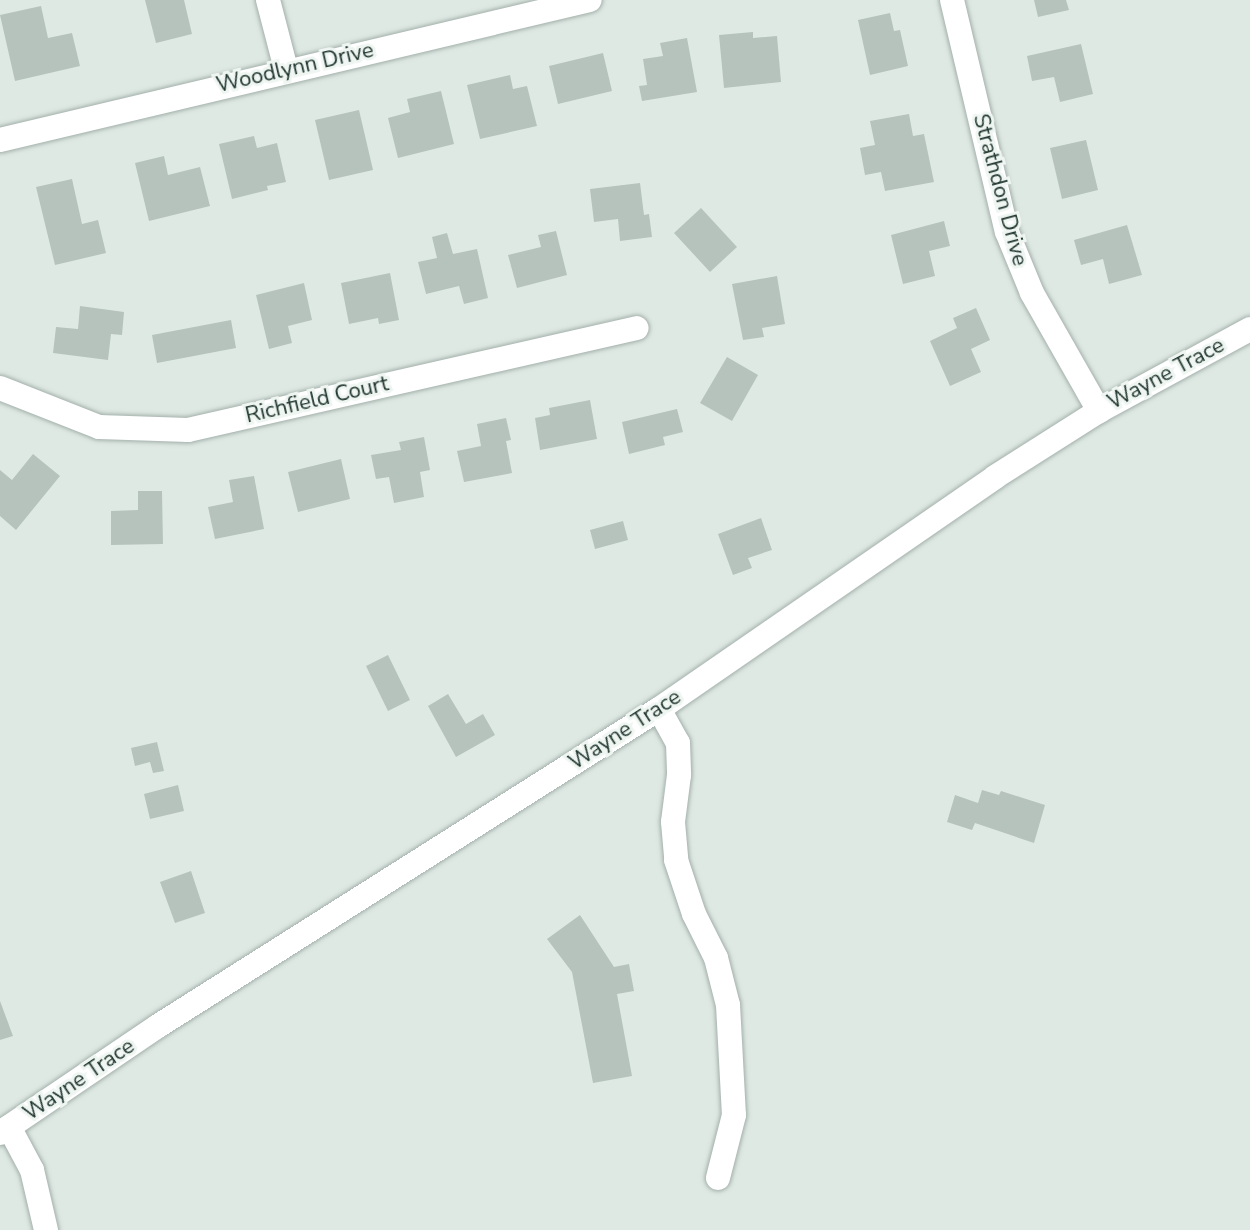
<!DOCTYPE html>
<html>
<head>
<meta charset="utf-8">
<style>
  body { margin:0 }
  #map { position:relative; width:1250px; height:1230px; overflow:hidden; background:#dfe9e4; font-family:"Nunito Sans",sans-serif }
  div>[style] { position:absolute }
  .building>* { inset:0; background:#b5c3bc }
  .roads { filter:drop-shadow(0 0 2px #a3b0aa) drop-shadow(0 0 2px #a3b0aa) }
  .minor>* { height:24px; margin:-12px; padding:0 12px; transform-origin:12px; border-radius:12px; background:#fff }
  span { translate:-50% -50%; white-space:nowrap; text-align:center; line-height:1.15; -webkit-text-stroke:6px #eff6f2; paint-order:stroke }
  .street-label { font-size:22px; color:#223730 }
</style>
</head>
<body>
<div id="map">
  <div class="building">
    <i style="clip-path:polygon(145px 0,184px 0,192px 34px,156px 43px)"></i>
    <i style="clip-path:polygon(1034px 0,1066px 0,1069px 10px,1038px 17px)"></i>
    <i style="clip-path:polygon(41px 6px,48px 38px,72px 33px,80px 66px,15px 81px,0 15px)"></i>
    <i style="clip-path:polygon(890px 13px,894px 31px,900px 30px,908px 66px,870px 75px,858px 20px)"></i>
    <i style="clip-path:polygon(753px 32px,753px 38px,777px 36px,781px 82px,724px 88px,719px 35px)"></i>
    <i style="clip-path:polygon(687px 38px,697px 92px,642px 101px,639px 86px,647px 85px,643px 59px,663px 56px,660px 43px)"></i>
    <i style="clip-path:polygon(1081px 44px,1093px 94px,1060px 102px,1054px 77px,1032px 81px,1027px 56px)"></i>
    <i style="clip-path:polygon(603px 53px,612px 91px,558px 104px,549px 66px)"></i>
    <i style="clip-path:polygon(510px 75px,513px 89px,527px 86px,537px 126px,480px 139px,467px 85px)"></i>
    <i style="clip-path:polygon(441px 91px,454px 144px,398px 158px,388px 118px,410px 112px,407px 99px)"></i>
    <i style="clip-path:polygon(359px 110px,373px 170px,329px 180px,315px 120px)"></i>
    <i style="clip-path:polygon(909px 114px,913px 136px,924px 134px,934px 182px,885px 191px,881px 172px,865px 175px,860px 148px,875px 145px,870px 121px)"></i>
    <i style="clip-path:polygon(254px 136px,257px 148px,277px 143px,286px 182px,267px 186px,268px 190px,232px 199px,219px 144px)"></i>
    <i style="clip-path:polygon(1086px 140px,1098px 190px,1062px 199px,1050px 148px)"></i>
    <i style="clip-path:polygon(164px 156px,168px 175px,200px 167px,210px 206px,149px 221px,135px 163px)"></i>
    <i style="clip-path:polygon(72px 179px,82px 224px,98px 220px,106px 253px,55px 265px,36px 187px)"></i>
    <i style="clip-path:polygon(640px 183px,644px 215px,649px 214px,652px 237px,620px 241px,618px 219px,594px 222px,590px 189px)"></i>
    <i style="clip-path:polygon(701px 208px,737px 247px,710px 272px,674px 233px)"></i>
    <i style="clip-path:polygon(944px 221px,950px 246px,929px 251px,935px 276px,903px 284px,891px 235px)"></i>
    <i style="clip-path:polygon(1127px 225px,1142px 275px,1109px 284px,1103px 259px,1081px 265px,1074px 240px)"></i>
    <i style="clip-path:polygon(556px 231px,567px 275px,517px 288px,508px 255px,541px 247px,538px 235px)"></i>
    <i style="clip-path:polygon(447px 233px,453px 254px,477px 249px,488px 298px,464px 304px,459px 286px,426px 294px,418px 262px,437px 258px,432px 237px)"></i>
    <i style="clip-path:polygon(390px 273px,399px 320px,379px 324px,378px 318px,349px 324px,341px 283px)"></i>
    <i style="clip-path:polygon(777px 276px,785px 324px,762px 328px,764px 337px,743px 340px,732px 284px)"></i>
    <i style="clip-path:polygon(304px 283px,312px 320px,288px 326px,292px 343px,269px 349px,256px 295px)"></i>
    <i style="clip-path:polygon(80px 306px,124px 312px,122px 335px,111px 334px,108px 360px,53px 353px,56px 327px,78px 329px)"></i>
    <i style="clip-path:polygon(976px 308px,990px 340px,971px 349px,981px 372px,950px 386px,930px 341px,957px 328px,953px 318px)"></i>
    <i style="clip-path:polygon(231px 320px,236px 348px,157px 363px,152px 335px)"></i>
    <i style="clip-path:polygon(727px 357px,758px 375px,732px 421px,700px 403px)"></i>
    <i style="clip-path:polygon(590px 400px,597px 439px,540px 450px,535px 418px,550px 415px,549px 408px)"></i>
    <i style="clip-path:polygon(677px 409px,683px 432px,663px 437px,665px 445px,629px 454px,622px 422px)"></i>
    <i style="clip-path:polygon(506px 418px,511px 440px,506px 441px,512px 473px,464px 482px,457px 451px,481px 446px,477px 424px)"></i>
    <i style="clip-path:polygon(424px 437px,430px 470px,420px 472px,424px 497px,394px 503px,389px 477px,376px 479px,371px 455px,401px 450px,399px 442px)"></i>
    <i style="clip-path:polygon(33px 454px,60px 476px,16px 530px,0 516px,0 470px,12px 480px)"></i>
    <i style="clip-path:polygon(341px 459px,350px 499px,298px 512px,288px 472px)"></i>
    <i style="clip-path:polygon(254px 476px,264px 529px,215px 539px,208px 507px,233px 502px,229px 480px)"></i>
    <i style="clip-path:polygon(138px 491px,162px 491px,163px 544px,111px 545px,111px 511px,138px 510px)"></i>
    <i style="clip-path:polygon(761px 518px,772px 550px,748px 558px,752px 568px,733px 575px,718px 534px)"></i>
    <i style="clip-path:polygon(623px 521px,628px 540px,595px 549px,590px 530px)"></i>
    <i style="clip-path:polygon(388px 655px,410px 700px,388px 711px,366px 666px)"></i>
    <i style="clip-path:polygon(448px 694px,466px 724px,483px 714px,495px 735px,456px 757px,428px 706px)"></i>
    <i style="clip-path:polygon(157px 742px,164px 771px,153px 773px,150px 762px,135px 766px,131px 748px)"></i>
    <i style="clip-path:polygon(178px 785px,184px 811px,150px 819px,144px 794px)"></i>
    <i style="clip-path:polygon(982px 790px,999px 795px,1001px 791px,1045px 805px,1034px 843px,975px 823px,972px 830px,947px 822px,955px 795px,978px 803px)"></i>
    <i style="clip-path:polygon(191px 871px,205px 913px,175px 923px,160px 882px)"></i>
    <i style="clip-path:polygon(580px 915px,614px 967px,629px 964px,634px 991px,617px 994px,632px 1076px,593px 1083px,572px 972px,547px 939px)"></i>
    <i style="clip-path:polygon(0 1001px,13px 1036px,0 1040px)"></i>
  </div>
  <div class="roads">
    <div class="minor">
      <i style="left:268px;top:0;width:71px;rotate:75.4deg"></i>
      <i style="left:952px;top:0;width:238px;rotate:76.7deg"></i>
      <i style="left:1007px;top:232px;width:66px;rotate:67.7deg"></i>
      <i style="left:1032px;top:293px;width:136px;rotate:60.4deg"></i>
      <i style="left:0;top:140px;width:606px;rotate:-13.35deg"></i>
      <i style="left:0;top:388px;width:106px;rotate:21.5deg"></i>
      <i style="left:99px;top:427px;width:89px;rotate:1.9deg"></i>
      <i style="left:188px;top:430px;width:460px;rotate:-12.8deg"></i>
      <i style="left:659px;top:709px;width:39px;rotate:61deg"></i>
      <i style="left:678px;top:743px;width:32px;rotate:88deg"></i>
      <i style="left:679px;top:775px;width:47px;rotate:97.3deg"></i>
      <i style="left:673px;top:822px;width:38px;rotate:85deg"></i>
      <i style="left:676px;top:860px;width:57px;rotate:71.6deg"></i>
      <i style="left:694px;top:914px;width:49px;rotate:63.4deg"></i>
      <i style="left:716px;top:958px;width:49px;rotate:75.7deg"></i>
      <i style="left:728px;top:1005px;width:110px;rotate:86.9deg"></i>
      <i style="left:734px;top:1115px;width:65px;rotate:104.3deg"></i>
      <i style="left:9px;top:1127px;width:49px;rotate:61.9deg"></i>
      <i style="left:32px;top:1170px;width:62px;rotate:76.9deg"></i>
      <i style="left:0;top:1133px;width:191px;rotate:-34.1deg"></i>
      <i style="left:158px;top:1026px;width:593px;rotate:-32.32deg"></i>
      <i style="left:659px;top:709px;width:408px;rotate:-34.6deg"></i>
      <i style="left:995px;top:477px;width:123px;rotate:-32.4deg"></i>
      <i style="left:1099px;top:411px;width:172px;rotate:-28.5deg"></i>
    </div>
  </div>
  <div class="street-label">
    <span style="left:295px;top:68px;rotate:-13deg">Woodlynn Drive</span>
    <span style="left:1000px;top:190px;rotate:75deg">Strathdon Drive</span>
    <span style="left:1166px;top:374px;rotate:-28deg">Wayne Trace</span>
    <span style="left:317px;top:400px;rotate:-13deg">Richfield Court</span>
    <span style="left:625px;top:730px;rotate:-33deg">Wayne Trace</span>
    <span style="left:79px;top:1080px;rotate:-34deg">Wayne Trace</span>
  </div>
</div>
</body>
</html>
